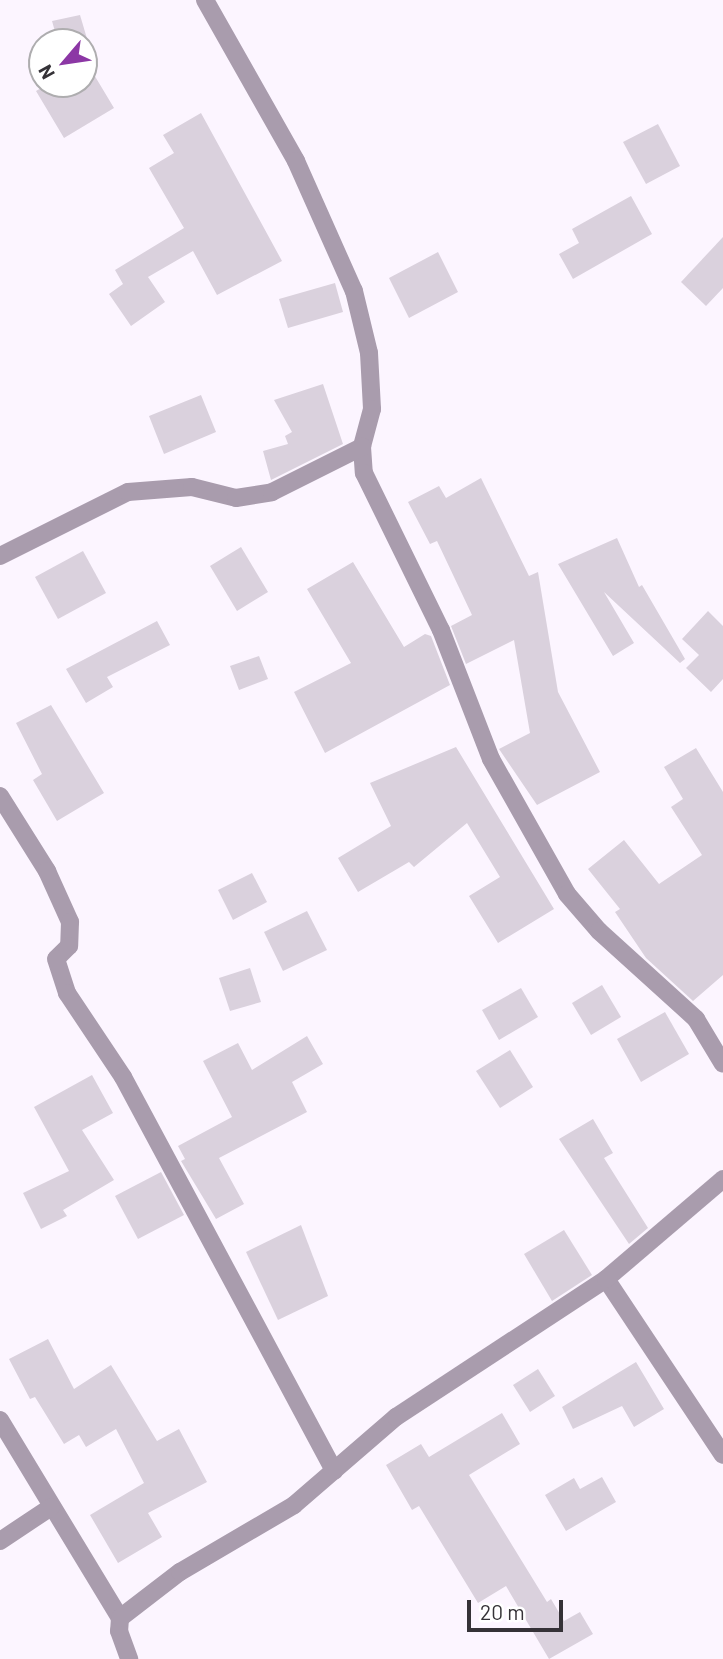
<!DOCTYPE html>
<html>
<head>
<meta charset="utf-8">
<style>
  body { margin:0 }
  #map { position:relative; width:723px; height:1659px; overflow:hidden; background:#fcf5ff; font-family:Barlow,sans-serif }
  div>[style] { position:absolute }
  .building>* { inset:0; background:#dad1dd }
  .minor>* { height:18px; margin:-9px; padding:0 9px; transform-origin:9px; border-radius:9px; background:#a99cad }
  span { translate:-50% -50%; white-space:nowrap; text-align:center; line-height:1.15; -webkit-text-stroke:5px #fff; paint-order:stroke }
  .north { position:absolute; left:28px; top:28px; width:70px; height:70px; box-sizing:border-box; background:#fff; border:2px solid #aeadaf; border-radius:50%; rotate:241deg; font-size:19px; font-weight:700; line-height:28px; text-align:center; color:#353237 }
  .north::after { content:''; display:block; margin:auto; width:24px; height:32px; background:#8c37a5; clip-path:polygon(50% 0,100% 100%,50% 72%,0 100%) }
  .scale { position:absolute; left:467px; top:1600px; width:96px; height:32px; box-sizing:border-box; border:4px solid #353237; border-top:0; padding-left:9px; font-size:21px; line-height:24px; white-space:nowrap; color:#353237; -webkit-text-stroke:5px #fff; paint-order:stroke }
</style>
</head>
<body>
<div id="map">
  <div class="building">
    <i style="clip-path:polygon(80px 15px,88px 42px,58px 42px,52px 21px)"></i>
    <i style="clip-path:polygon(84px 58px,114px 108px,64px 138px,36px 91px,48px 84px,84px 84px)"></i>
    <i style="clip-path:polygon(201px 113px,282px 261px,217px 295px,193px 251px,148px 277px,165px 302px,131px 326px,109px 294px,123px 284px,115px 270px,184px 228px,149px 168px,174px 153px,163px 135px)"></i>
    <i style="clip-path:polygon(658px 124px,680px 166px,646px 184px,623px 142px)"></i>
    <i style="clip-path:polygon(631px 196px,652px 234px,573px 279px,559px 254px,579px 243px,572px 229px)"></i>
    <i style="clip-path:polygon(723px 237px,723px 288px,706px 306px,681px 282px)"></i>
    <i style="clip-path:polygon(438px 252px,458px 292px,409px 318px,389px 278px)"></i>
    <i style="clip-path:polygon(335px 283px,343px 312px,288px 328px,279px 299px)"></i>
    <i style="clip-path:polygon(323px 384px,343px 444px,271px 480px,263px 451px,288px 444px,285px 436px,292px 432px,274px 400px)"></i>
    <i style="clip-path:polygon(201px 395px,216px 432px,164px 454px,149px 416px)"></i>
    <i style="clip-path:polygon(481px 478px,529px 576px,538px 572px,558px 692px,600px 772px,537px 805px,499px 749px,530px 733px,514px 640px,466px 664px,451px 626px,472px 615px,437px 541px,430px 544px,408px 502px,439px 486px,446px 498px)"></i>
    <i style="clip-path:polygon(617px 538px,639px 587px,642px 585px,685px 659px,680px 663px,604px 592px,634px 643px,613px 656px,558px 564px)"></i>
    <i style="clip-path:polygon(241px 547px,268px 592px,237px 611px,210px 566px)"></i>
    <i style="clip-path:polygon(83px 551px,106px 593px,58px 619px,35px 577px)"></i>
    <i style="clip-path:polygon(353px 562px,404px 647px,425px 634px,431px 636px,450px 685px,325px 753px,294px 692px,351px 663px,307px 589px)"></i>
    <i style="clip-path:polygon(708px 611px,723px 626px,723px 679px,711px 692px,686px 668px,699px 655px,682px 639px)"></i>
    <i style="clip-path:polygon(157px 621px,170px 645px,107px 677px,113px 687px,86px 703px,66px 669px)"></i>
    <i style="clip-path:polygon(259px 656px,268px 679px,239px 690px,230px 666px)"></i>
    <i style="clip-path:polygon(51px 705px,104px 793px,57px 821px,33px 780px,42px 774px,16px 723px)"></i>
    <i style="clip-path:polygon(456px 747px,554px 909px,498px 943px,469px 896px,500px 877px,467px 823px,414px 867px,409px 862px,358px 892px,338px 858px,391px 826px,370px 783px)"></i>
    <i style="clip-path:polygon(696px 748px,723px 792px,723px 975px,693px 1001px,646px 958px,615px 912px,620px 909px,588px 869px,624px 840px,659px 884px,702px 855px,671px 807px,683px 799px,664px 767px)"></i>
    <i style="clip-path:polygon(252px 873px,267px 902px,233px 920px,218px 890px)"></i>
    <i style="clip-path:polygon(307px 911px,327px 950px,283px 971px,264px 932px)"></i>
    <i style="clip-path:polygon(250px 968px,261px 1002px,230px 1011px,219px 978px)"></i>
    <i style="clip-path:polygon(602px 985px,621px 1017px,591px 1035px,572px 1003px)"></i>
    <i style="clip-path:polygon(521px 988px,538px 1017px,499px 1040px,482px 1010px)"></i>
    <i style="clip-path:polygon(665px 1012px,689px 1054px,641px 1082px,617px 1039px)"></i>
    <i style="clip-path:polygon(307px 1036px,323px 1064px,292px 1082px,307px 1112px,219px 1158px,244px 1204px,216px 1219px,181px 1161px,185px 1159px,178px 1146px,232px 1117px,203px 1061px,238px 1043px,252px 1070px)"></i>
    <i style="clip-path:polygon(510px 1050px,533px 1087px,500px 1108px,476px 1071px)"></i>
    <i style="clip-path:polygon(92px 1075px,113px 1113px,82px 1130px,114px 1180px,63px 1210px,67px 1216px,41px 1229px,23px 1193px,69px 1171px,34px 1107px)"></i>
    <i style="clip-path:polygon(593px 1119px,613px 1153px,604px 1158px,648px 1228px,629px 1244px,559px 1139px)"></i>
    <i style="clip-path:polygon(161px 1172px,184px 1215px,138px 1239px,115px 1196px)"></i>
    <i style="clip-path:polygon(301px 1225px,328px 1296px,278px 1320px,246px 1252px)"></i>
    <i style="clip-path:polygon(564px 1230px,592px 1275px,552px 1301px,524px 1254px)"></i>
    <i style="clip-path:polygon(48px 1339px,74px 1389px,111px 1365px,157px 1441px,179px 1429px,207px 1482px,148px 1513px,162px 1537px,118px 1563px,90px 1515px,144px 1483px,116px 1429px,86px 1447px,79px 1435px,64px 1444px,35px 1397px,30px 1399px,9px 1359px)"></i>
    <i style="clip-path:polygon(636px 1362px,664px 1409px,634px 1427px,622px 1406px,573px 1429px,562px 1407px)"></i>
    <i style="clip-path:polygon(538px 1369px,555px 1396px,530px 1412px,513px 1385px)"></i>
    <i style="clip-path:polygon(502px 1413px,520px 1444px,469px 1475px,547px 1602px,551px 1599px,564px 1621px,580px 1612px,593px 1634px,549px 1659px,506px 1586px,478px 1603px,419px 1506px,412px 1510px,386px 1465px,421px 1444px,429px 1457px)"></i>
    <i style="clip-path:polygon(602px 1477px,616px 1502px,566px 1531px,545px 1495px,574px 1478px,580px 1489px)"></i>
  </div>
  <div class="minor">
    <i style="left:205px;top:0;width:185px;rotate:60.5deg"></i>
    <i style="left:296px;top:161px;width:142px;rotate:66deg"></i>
    <i style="left:354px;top:291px;width:64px;rotate:76.4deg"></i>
    <i style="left:369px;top:353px;width:56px;rotate:86.9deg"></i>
    <i style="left:372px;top:409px;width:39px;rotate:105deg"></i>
    <i style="left:362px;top:447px;width:26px;rotate:86deg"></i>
    <i style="left:364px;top:473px;width:175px;rotate:63.9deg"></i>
    <i style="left:441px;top:630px;width:138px;rotate:68.8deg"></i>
    <i style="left:491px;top:759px;width:155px;rotate:60.6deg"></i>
    <i style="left:567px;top:894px;width:49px;rotate:49.1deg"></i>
    <i style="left:599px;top:931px;width:131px;rotate:42.2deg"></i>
    <i style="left:696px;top:1019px;width:52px;rotate:59deg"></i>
    <i style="left:0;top:556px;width:143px;rotate:-26.6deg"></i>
    <i style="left:128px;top:492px;width:64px;rotate:-4.5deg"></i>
    <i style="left:192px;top:487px;width:45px;rotate:14deg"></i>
    <i style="left:236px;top:498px;width:36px;rotate:-9deg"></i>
    <i style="left:272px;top:492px;width:101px;rotate:-26.6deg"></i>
    <i style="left:0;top:796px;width:89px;rotate:57.9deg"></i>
    <i style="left:47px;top:871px;width:56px;rotate:65.7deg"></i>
    <i style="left:70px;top:922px;width:24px;rotate:92deg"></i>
    <i style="left:69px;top:946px;width:18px;rotate:135deg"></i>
    <i style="left:56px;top:959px;width:36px;rotate:72deg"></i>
    <i style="left:67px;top:993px;width:101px;rotate:56.3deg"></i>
    <i style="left:123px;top:1077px;width:447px;rotate:61.8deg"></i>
    <i style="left:606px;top:1279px;width:211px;rotate:56.4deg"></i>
    <i style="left:0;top:1420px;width:232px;rotate:58.8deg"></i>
    <i style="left:120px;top:1618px;width:13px;rotate:94deg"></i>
    <i style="left:119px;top:1631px;width:30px;rotate:70deg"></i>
    <i style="left:0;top:1541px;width:61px;rotate:-33.7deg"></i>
    <i style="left:120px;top:1618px;width:76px;rotate:-37.5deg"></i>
    <i style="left:180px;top:1572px;width:132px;rotate:-30.4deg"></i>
    <i style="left:294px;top:1505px;width:135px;rotate:-40.8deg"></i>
    <i style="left:396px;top:1417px;width:251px;rotate:-33.3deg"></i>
    <i style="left:606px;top:1279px;width:154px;rotate:-40.5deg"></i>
  </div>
  <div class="north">N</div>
  <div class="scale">20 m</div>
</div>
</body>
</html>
